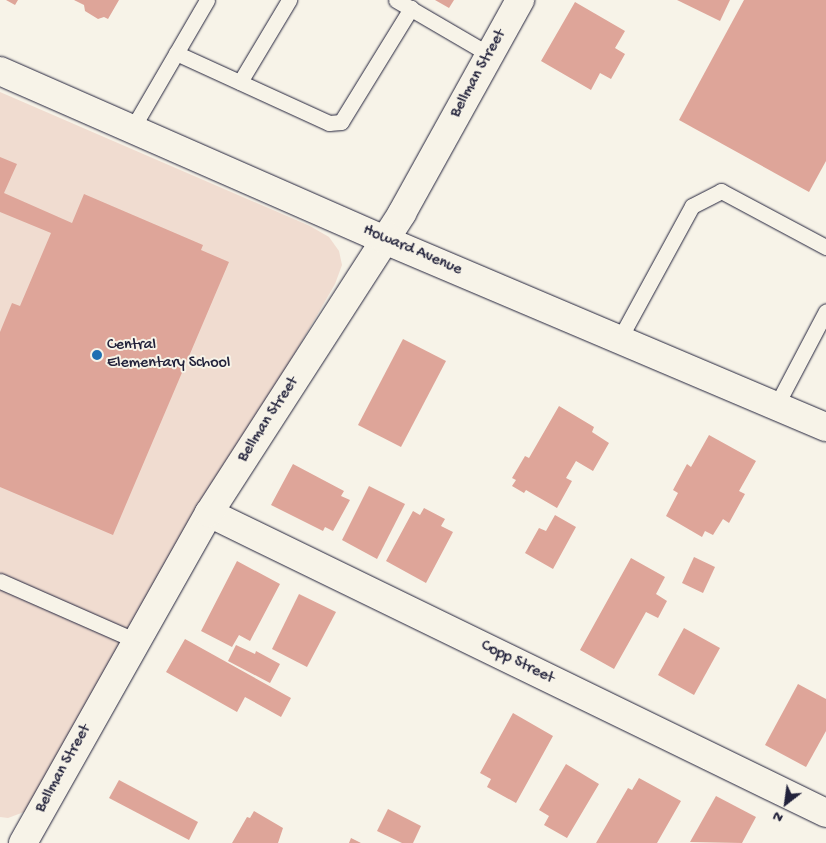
<!DOCTYPE html>
<html>
<head>
<meta charset="utf-8">
<style>
  body { margin:0 }
  #map { position:relative; width:826px; height:843px; overflow:hidden; background:#f7f3e8; font-family:"Gochi Hand",sans-serif }
  div>[style] { position:absolute }
  .built>* { inset:0; background:#f0dcd0 }
  .building>* { inset:0; background:#dea599 }
  .roads { filter:drop-shadow(0 0 1px #22223b) drop-shadow(0 0 1px #22223b) }
  .service>* { height:15px; margin:-7.5px; padding:0 7.5px; transform-origin:7.5px; border-radius:7.5px; background:#f7f3e8 }
  .minor>* { height:28px; margin:-14px; padding:0 14px; transform-origin:14px; border-radius:14px; background:#f7f3e8 }
  .secondary>* { height:28px; margin:-14px; padding:0 14px; transform-origin:14px; border-radius:14px; background:#f7f3e8 }
  .dots>* { width:14px; height:14px; translate:-50% -50%; box-sizing:border-box; border:2px solid #f7f3e8; border-radius:50% }
  span { translate:-50% -50%; white-space:nowrap; text-align:center; line-height:1.15; -webkit-text-stroke:4px #f7f3e8; paint-order:stroke }
  .street-label { font-size:16px; color:#22223b }
  .poi-label { font-size:16px; color:#22223b }
  .left { translate:0 -50%; text-align:left }
  .north { position:absolute; left:761px; top:778px; width:50px; height:50px; -webkit-text-stroke:4px #f7f3e8; paint-order:stroke; rotate:210deg; font-size:14px; font-weight:700; line-height:20px; text-align:center; color:#22223b }
  .north::after { content:''; display:block; margin:auto; width:18px; height:22px; background:#22223b; clip-path:polygon(50% 0,100% 100%,50% 72%,0 100%) }
</style>
</head>
<body>
<div id="map">
  <div class="built">
    <i style="clip-path:polygon(0 92px,310px 226px,329px 237px,339px 251px,342px 265px,335px 284px,38px 798px,24px 812px,8px 818px,0 817px)"></i>
  </div>
  <div class="building">
    <i style="clip-path:polygon(6px 0,18px 0,15px 5px)"></i>
    <i style="clip-path:polygon(74px 0,119px 0,108px 19px,104px 17px,98px 19px,85px 11px,84px 5px)"></i>
    <i style="clip-path:polygon(435px 0,454px 0,449px 8px)"></i>
    <i style="clip-path:polygon(677px 0,730px 0,720px 21px)"></i>
    <i style="clip-path:polygon(744px 0,826px 0,826px 161px,809px 192px,679px 120px)"></i>
    <i style="clip-path:polygon(575px 2px,625px 31px,615px 48px,625px 54px,611px 79px,600px 73px,591px 90px,541px 61px)"></i>
    <i style="clip-path:polygon(0 157px,17px 164px,4px 193px,72px 223px,84px 194px,203px 245px,201px 250px,229px 262px,113px 535px,0 487px,0 332px,12px 303px,20px 306px,51px 233px,0 212px)"></i>
    <i style="clip-path:polygon(403px 339px,446px 361px,401px 447px,358px 425px)"></i>
    <i style="clip-path:polygon(559px 406px,594px 427px,592px 432px,609px 443px,593px 471px,576px 461px,566px 478px,572px 481px,557px 508px,526px 490px,524px 493px,512px 486px,516px 480px,512px 478px,525px 456px,529px 458px)"></i>
    <i style="clip-path:polygon(709px 435px,756px 461px,739px 491px,745px 494px,729px 523px,723px 519px,713px 535px,705px 531px,702px 537px,666px 516px,678px 493px,673px 490px,687px 464px,691px 467px)"></i>
    <i style="clip-path:polygon(293px 464px,344px 491px,341px 496px,350px 500px,333px 531px,325px 527px,323px 531px,271px 505px)"></i>
    <i style="clip-path:polygon(369px 486px,405px 504px,377px 559px,342px 540px)"></i>
    <i style="clip-path:polygon(424px 508px,445px 519px,441px 526px,453px 532px,426px 583px,386px 561px,413px 511px,420px 515px)"></i>
    <i style="clip-path:polygon(555px 515px,576px 527px,553px 569px,525px 553px,539px 528px,546px 531px)"></i>
    <i style="clip-path:polygon(694px 557px,715px 567px,703px 593px,682px 583px)"></i>
    <i style="clip-path:polygon(631px 558px,665px 577px,656px 594px,667px 601px,658px 618px,646px 612px,614px 669px,580px 650px)"></i>
    <i style="clip-path:polygon(237px 561px,280px 584px,250px 641px,239px 635px,232px 647px,201px 631px)"></i>
    <i style="clip-path:polygon(299px 594px,336px 612px,307px 667px,272px 649px)"></i>
    <i style="clip-path:polygon(684px 628px,720px 648px,694px 695px,658px 675px)"></i>
    <i style="clip-path:polygon(185px 639px,291px 698px,281px 717px,245px 697px,237px 712px,166px 672px)"></i>
    <i style="clip-path:polygon(236px 645px,255px 654px,256px 651px,280px 664px,270px 683px,228px 661px)"></i>
    <i style="clip-path:polygon(798px 684px,826px 699px,826px 731px,806px 767px,765px 745px)"></i>
    <i style="clip-path:polygon(513px 713px,553px 736px,516px 803px,487px 787px,491px 779px,480px 773px)"></i>
    <i style="clip-path:polygon(566px 764px,599px 784px,567px 838px,544px 825px,549px 816px,539px 810px)"></i>
    <i style="clip-path:polygon(639px 778px,681px 801px,657px 843px,596px 843px,628px 788px,632px 790px)"></i>
    <i style="clip-path:polygon(119px 780px,198px 822px,189px 840px,109px 798px)"></i>
    <i style="clip-path:polygon(716px 796px,756px 817px,742px 843px,690px 842px)"></i>
    <i style="clip-path:polygon(388px 809px,421px 826px,413px 843px,402px 843px,377px 831px)"></i>
    <i style="clip-path:polygon(254px 811px,283px 828px,278px 843px,232px 843px,247px 817px,250px 818px)"></i>
    <i style="clip-path:polygon(351px 838px,361px 843px,349px 843px)"></i>
  </div>
  <div class="roads">
    <div class="service">
      <i style="left:396px;top:0;width:109px;rotate:30.3deg"></i>
      <i style="left:176px;top:53px;width:168px;rotate:24.6deg"></i>
      <i style="left:329px;top:123px;width:12px;rotate:-5deg"></i>
      <i style="left:341px;top:122px;width:134px;rotate:-58.4deg"></i>
      <i style="left:240px;top:82px;width:96px;rotate:-59.1deg"></i>
      <i style="left:132px;top:129px;width:149px;rotate:-59.8deg"></i>
      <i style="left:620px;top:338px;width:150px;rotate:-61.4deg"></i>
      <i style="left:692px;top:206px;width:33px;rotate:-27deg"></i>
      <i style="left:721px;top:191px;width:119px;rotate:28.1deg"></i>
      <i style="left:776px;top:406px;width:107px;rotate:-62.2deg"></i>
      <i style="left:0;top:581px;width:150px;rotate:23.7deg"></i>
    </div>
    <div class="minor">
      <i style="left:209px;top:513px;width:686px;rotate:25.93deg"></i>
      <i style="left:23px;top:843px;width:379px;rotate:-60.6deg"></i>
      <i style="left:209px;top:513px;width:357px;rotate:-57.2deg"></i>
      <i style="left:402px;top:213px;width:244px;rotate:-61deg"></i>
    </div>
    <div class="secondary">
      <i style="left:0;top:71px;width:420px;rotate:23.7deg"></i>
      <i style="left:385px;top:240px;width:479px;rotate:23deg"></i>
    </div>
  </div>
  <div class="dots">
    <i style="left:97px;top:355px;background:#1f6fb2"></i>
  </div>
  <div class="street-label">
    <span style="left:479px;top:74px;rotate:-61deg">Bellman Street</span>
    <span style="left:412px;top:251px;rotate:23deg">Howard Avenue</span>
    <span style="left:269px;top:420px;rotate:-57deg">Bellman Street</span>
    <span style="left:517px;top:663px;rotate:26deg">Copp Street</span>
    <span style="left:64px;top:769px;rotate:-61deg">Bellman Street</span>
  </div>
  <div class="poi-label">
    <span class="left" style="left:107px;top:355px">Central<br>Elementary School</span>
  </div>
  <div class="north">N</div>
</div>
</body>
</html>
